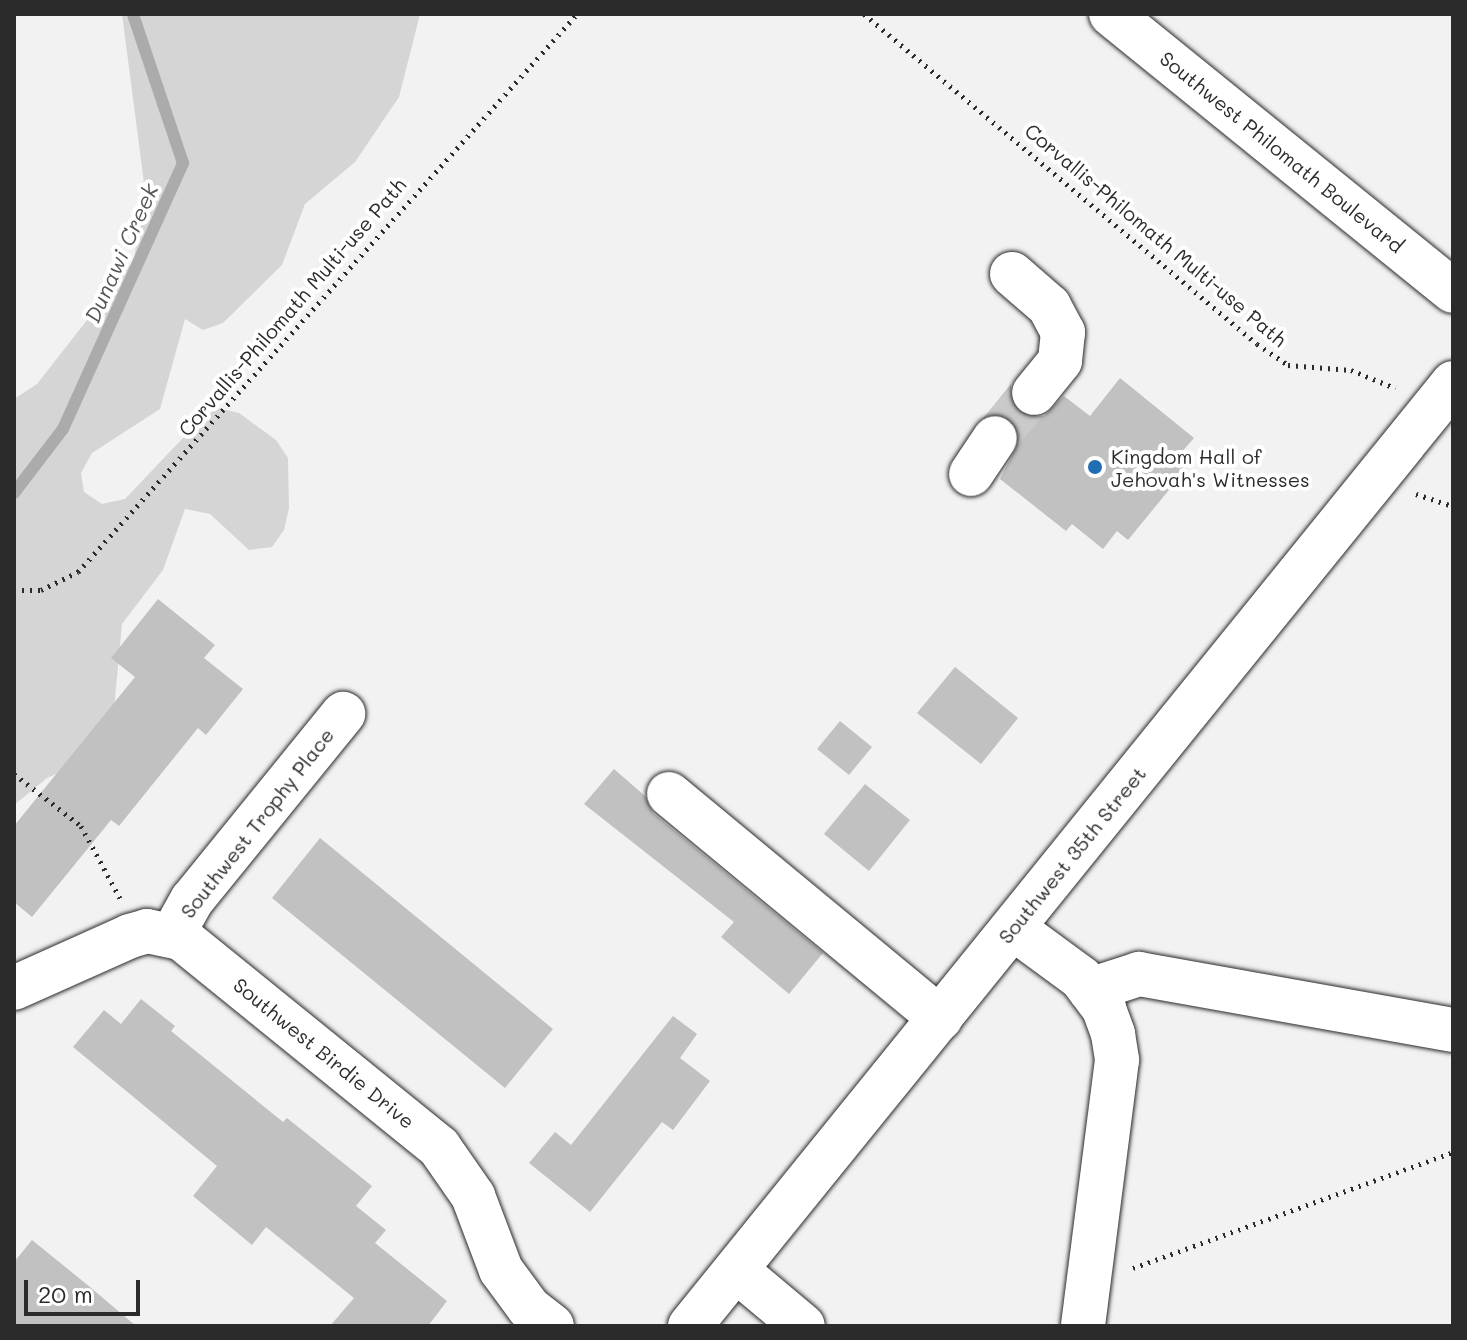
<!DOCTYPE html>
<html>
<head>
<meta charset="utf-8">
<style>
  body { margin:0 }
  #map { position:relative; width:1467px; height:1340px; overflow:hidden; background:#f2f2f2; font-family:Mali,sans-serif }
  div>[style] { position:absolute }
  .green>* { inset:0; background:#d5d5d5 }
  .stream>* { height:12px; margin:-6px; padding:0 6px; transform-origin:6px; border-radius:6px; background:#ababab }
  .building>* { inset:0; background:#c1c1c1 }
  .minor-tunnel>* { height:44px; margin-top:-22px; transform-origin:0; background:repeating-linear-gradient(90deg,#cacaca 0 44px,transparent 0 66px) }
  .path>* { height:5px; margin-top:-2.5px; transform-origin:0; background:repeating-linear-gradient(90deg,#2b2b2b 0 2px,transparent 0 8px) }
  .roads { filter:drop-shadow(0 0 2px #2b2b2b) drop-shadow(0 0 2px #2b2b2b) }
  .minor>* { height:44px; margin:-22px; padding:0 22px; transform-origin:22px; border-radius:22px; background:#fff }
  .highway>* { height:44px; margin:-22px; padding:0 22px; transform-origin:22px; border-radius:22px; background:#fff }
  .dots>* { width:22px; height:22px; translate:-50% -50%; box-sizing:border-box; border:4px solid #fff; border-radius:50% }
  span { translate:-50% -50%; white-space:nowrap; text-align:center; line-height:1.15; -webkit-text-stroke:8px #fff; paint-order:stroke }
  .street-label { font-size:20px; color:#2b2b2b }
  .poi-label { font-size:20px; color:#2b2b2b }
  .left { translate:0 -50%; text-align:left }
  .water-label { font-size:22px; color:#585858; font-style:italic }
  .frame { position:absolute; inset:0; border:16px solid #2b2b2b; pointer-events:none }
  .scale { position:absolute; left:24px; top:1280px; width:116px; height:36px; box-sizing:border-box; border:4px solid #2b2b2b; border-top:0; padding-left:10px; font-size:24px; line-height:28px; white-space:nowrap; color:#2b2b2b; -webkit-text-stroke:6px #fff; paint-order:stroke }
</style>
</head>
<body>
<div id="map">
  <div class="green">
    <i style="clip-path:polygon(122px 14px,420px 14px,399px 97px,355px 162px,305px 204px,282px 265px,223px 323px,203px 330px,185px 319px,160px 409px,92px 453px,81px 473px,84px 492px,102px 504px,125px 499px,200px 420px,218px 408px,239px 413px,276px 440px,288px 458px,289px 508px,284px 530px,272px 547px,249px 550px,210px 514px,185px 509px,163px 570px,122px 624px,113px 720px,92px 758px,47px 778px,14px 805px,14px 399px,37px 384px,134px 260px,144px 183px)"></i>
  </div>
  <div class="stream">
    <i style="left:14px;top:493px;width:81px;rotate:-52.6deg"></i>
    <i style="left:63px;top:429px;width:292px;rotate:-65.7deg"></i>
    <i style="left:183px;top:163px;width:157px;rotate:-108.6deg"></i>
  </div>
  <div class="building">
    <i style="clip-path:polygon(1120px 378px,1194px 438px,1180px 454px,1191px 463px,1128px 540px,1117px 531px,1103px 549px,1072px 524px,1066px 531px,1000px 479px,1020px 440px,1018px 428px,1008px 417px,986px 415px,1011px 384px,1011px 403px,1029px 417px,1044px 416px,1064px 396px,1090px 416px)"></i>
    <i style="clip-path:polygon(158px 599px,215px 645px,204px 658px,243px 689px,206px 735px,198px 728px,119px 826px,111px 820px,32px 917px,14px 902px,14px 826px,135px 677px,111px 658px)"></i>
    <i style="clip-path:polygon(955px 667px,1018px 718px,981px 764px,917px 713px)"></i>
    <i style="clip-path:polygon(840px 721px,872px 747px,849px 775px,817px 749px)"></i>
    <i style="clip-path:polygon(614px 769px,645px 796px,653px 813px,823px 953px,789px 994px,721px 937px,734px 922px,584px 804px)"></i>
    <i style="clip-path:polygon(865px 784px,910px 820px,869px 871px,824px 834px)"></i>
    <i style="clip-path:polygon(320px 838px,553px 1029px,505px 1088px,272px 898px)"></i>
    <i style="clip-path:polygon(141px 999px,175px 1026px,171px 1031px,283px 1122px,287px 1118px,372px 1186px,356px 1206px,386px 1230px,375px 1243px,447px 1301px,428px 1326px,330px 1326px,354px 1298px,266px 1227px,252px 1245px,193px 1196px,217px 1166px,73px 1047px,104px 1010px,121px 1024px)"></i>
    <i style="clip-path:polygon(673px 1016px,697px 1034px,680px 1058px,710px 1081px,673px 1130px,662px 1122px,590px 1212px,529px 1163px,555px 1132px,571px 1145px)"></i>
    <i style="clip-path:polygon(32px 1240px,90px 1287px,136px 1326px,14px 1326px,14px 1262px)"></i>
  </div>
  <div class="minor-tunnel">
    <i style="left:995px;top:438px;width:60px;rotate:-49.1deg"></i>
  </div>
  <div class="path">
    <i style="left:864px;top:14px;width:513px;rotate:40.02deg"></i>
    <i style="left:1257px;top:344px;width:37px;rotate:34deg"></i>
    <i style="left:1288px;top:365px;width:63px;rotate:4.5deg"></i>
    <i style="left:1351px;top:370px;width:48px;rotate:22.2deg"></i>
    <i style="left:1416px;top:494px;width:39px;rotate:18deg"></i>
    <i style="left:14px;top:590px;width:27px"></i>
    <i style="left:41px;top:590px;width:41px;rotate:-25.9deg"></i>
    <i style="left:78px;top:572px;width:749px;rotate:-48.19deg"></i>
    <i style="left:14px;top:774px;width:85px;rotate:37.8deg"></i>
    <i style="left:81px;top:826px;width:82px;rotate:61.6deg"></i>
    <i style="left:1133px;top:1268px;width:340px;rotate:-19.9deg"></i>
  </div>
  <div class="roads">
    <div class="minor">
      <i style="left:1012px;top:274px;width:49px;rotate:40.9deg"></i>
      <i style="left:1049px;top:306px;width:30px;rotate:62deg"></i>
      <i style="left:1063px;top:332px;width:29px;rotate:96deg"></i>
      <i style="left:1060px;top:361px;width:41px;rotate:129.1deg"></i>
      <i style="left:971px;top:474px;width:43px;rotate:-56.3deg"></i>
      <i style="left:669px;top:794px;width:352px;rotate:39.6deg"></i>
      <i style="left:1013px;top:928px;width:84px;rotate:36.3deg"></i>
      <i style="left:1081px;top:978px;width:39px;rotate:53deg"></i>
      <i style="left:1104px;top:1009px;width:27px;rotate:70deg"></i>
      <i style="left:1113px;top:1034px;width:26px;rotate:81deg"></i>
      <i style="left:1117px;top:1060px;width:268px;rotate:97.3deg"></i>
      <i style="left:173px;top:934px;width:39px;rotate:-61deg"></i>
      <i style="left:192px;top:900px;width:240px;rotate:-50.9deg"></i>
      <i style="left:14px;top:988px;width:127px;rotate:-24.1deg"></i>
      <i style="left:130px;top:936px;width:18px;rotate:-16deg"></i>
      <i style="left:147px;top:931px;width:35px;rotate:12deg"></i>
      <i style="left:181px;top:938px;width:332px;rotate:39deg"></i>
      <i style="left:439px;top:1147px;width:60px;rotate:55.2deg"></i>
      <i style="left:473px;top:1196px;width:79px;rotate:69.3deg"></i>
      <i style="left:501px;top:1270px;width:47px;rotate:53.6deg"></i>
      <i style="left:529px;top:1308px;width:29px;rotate:38deg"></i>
      <i style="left:1090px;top:990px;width:52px;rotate:-18.1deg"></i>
      <i style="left:1139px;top:974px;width:319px;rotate:10.1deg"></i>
      <i style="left:736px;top:1270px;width:87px;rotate:39.9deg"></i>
      <i style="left:690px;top:1326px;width:1213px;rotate:-51.02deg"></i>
    </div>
    <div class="highway">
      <i style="left:1111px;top:14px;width:440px;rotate:39deg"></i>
    </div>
  </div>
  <div class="dots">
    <i style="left:1095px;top:467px;background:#1f6fb2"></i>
  </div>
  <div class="street-label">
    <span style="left:1282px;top:152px;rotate:39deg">Southwest Philomath Boulevard</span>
    <span style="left:1156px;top:235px;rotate:40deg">Corvallis-Philomath Multi-use Path</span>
    <span style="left:292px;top:307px;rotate:-49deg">Corvallis-Philomath Multi-use Path</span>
    <span style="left:257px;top:823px;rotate:-52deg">Southwest Trophy Place</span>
    <span style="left:1072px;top:855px;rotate:-51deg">Southwest 35th Street</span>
    <span style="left:324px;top:1053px;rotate:39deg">Southwest Birdie Drive</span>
  </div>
  <div class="poi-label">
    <span class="left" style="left:1111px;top:468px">Kingdom Hall of<br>Jehovah's Witnesses</span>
  </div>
  <div class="water-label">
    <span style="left:121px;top:253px;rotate:-66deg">Dunawi Creek</span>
  </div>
  <div class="frame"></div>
  <div class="scale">20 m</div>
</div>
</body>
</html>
